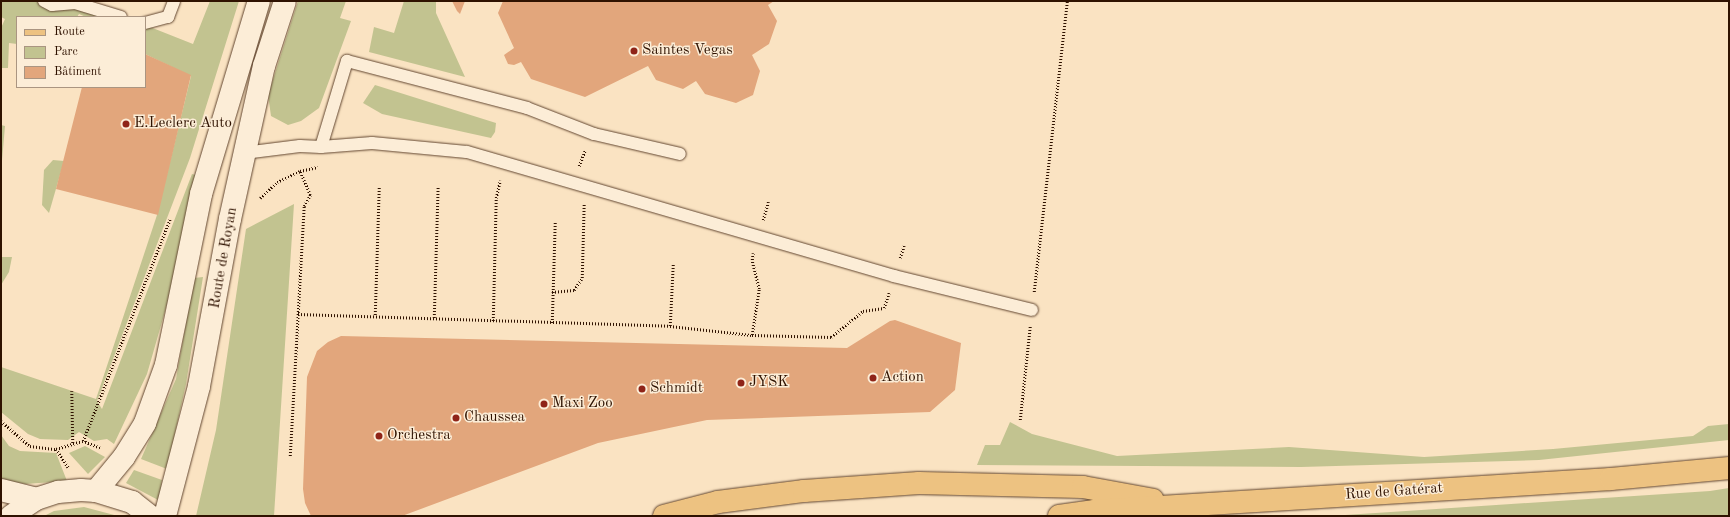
<!DOCTYPE html>
<html>
<head>
<meta charset="utf-8">
<style>
  body { margin:0 }
  #map { position:relative; width:1730px; height:517px; overflow:hidden; background:#fae3c2; font-family:"Old Standard TT",serif }
  div>[style] { position:absolute }
  .green>* { inset:0; background:#c2c390 }
  .building>* { inset:0; background:#e2a67c }
  .path>* { height:2.5px; margin-top:-1.25px; transform-origin:0; background:repeating-linear-gradient(90deg,#2f1200 0 1px,transparent 0 3px) }
  .roads { filter:drop-shadow(0 0 1px #624630) drop-shadow(0 0 1px #624630) }
  .lane>* { height:12px; margin:-6px; padding:0 6px; transform-origin:6px; border-radius:6px; background:#fcedd7 }
  .street>* { height:22px; margin:-11px; padding:0 11px; transform-origin:11px; border-radius:11px; background:#fcedd7 }
  .secondary>* { height:22px; margin:-11px; padding:0 11px; transform-origin:11px; border-radius:11px; background:#fcedd7 }
  .primary>* { height:22px; margin:-11px; padding:0 11px; transform-origin:11px; border-radius:11px; background:#edc281 }
  .dots>* { width:11px; height:11px; translate:-50% -50%; box-sizing:border-box; border:2px solid #fcedd7; border-radius:50% }
  span { translate:-50% -50%; white-space:nowrap; text-align:center; line-height:1.15; -webkit-text-stroke:3px #fcedd7; paint-order:stroke }
  .poi-label { font-size:15px; color:#2f1200 }
  .left { translate:0 -50%; text-align:left }
  .street-label { font-size:15px; color:#2f1200 }
  .frame { position:absolute; inset:0; border:2px solid #2f1200; pointer-events:none }
  .legend { position:absolute; left:16px; top:16px; width:130px; height:72px; box-sizing:border-box; background:#fcedd7; border:1px solid #aa9581; margin:0; padding:5px 7px; list-style:none; font-size:12px; color:#2f1200 }
  .legend li { display:flex; align-items:center; gap:8px; height:20px }
  .legend b { width:20px; border:1px solid #aa9581 }
</style>
</head>
<body>
<div id="map">
  <div class="green">
    <i style="clip-path:polygon(1px 1px,84px 1px,124px 17px,86px 17px,79px 14px,77px 17px,17px 17px,17px 44px,9px 43px,8px 68px,1px 68px,1px 28px,5px 19px,1px 17px)"></i>
    <i style="clip-path:polygon(210px 1px,239px 1px,190px 158px,97px 401px,102px 409px,192px 174px,196px 175px,174px 280px,147px 374px,114px 444px,107px 439px,94px 441px,79px 432px,68px 440px,40px 439px,28px 434px,1px 412px,1px 367px,96px 399px,157px 215px,191px 76px,145px 54px,145px 25px,193px 44px)"></i>
    <i style="clip-path:polygon(298px 1px,346px 1px,340px 18px,351px 21px,319px 108px,301px 121px,288px 125px,271px 116px,268px 95px)"></i>
    <i style="clip-path:polygon(404px 1px,436px 1px,436px 13px,465px 77px,369px 52px,374px 27px,394px 33px)"></i>
    <i style="clip-path:polygon(375px 85px,496px 123px,495px 132px,491px 138px,382px 114px,363px 103px)"></i>
    <i style="clip-path:polygon(1px 125px,5px 126px,1px 172px)"></i>
    <i style="clip-path:polygon(53px 160px,64px 161px,49px 213px,42px 205px,44px 170px)"></i>
    <i style="clip-path:polygon(294px 204px,274px 516px,196px 516px,216px 430px,246px 229px)"></i>
    <i style="clip-path:polygon(1px 257px,12px 257px,9px 272px,1px 285px)"></i>
    <i style="clip-path:polygon(203px 277px,186px 384px,167px 469px,141px 459px,176px 379px,194px 278px)"></i>
    <i style="clip-path:polygon(1010px 422px,1032px 434px,1117px 456px,1289px 447px,1424px 457px,1553px 449px,1693px 436px,1708px 426px,1729px 424px,1729px 440px,1539px 460px,1301px 467px,977px 465px,985px 445px,1000px 445px)"></i>
    <i style="clip-path:polygon(1px 435px,9px 446px,20px 451px,56px 453px,67px 481px,25px 484px,3px 480px,1px 478px)"></i>
    <i style="clip-path:polygon(85px 446px,105px 457px,88px 474px,69px 453px)"></i>
    <i style="clip-path:polygon(134px 470px,162px 480px,160px 501px,126px 483px)"></i>
    <i style="clip-path:polygon(1729px 488px,1729px 516px,1330px 516px,1710px 491px)"></i>
    <i style="clip-path:polygon(84px 507px,118px 516px,44px 516px,54px 511px)"></i>
  </div>
  <div class="building">
    <i style="clip-path:polygon(452px 1px,465px 1px,460px 14px,457px 11px)"></i>
    <i style="clip-path:polygon(503px 1px,774px 1px,768px 5px,777px 21px,769px 44px,752px 55px,760px 71px,753px 95px,736px 103px,705px 94px,696px 81px,683px 89px,656px 80px,648px 66px,585px 97px,531px 79px,521px 62px,514px 65px,508px 64px,504px 55px,514px 48px,498px 13px)"></i>
    <i style="clip-path:polygon(145px 54px,191px 75px,158px 215px,56px 189px,82px 87px,145px 87px)"></i>
    <i style="clip-path:polygon(895px 320px,961px 343px,955px 390px,930px 412px,707px 420px,598px 443px,402px 516px,311px 516px,305px 503px,303px 489px,307px 377px,317px 351px,328px 342px,341px 336px,847px 348px,890px 321px)"></i>
  </div>
  <div class="path">
    <i style="left:579px;top:166px;width:17px;rotate:-69deg"></i>
    <i style="left:260px;top:198px;width:23px;rotate:-43deg"></i>
    <i style="left:277px;top:182px;width:25px;rotate:-26deg"></i>
    <i style="left:300px;top:171px;width:18px;rotate:-13deg"></i>
    <i style="left:763px;top:220px;width:19px;rotate:-74deg"></i>
    <i style="left:900px;top:258px;width:13px;rotate:-72deg"></i>
    <i style="left:552px;top:292px;width:22px;rotate:-5deg"></i>
    <i style="left:574px;top:290px;width:14px;rotate:-56deg"></i>
    <i style="left:582px;top:278px;width:74px;rotate:-88.5deg"></i>
    <i style="left:1034px;top:292px;width:293px;rotate:-83.5deg"></i>
    <i style="left:298px;top:314px;width:372px;rotate:1.8deg"></i>
    <i style="left:670px;top:326px;width:82px;rotate:6.3deg"></i>
    <i style="left:752px;top:335px;width:79px;rotate:1.5deg"></i>
    <i style="left:831px;top:337px;width:41px;rotate:-39.1deg"></i>
    <i style="left:863px;top:311px;width:21px;rotate:-8deg"></i>
    <i style="left:884px;top:308px;width:16px;rotate:-72deg"></i>
    <i style="left:375px;top:315px;width:128px;rotate:-88.2deg"></i>
    <i style="left:434px;top:318px;width:132px;rotate:-88.3deg"></i>
    <i style="left:493px;top:321px;width:123px;rotate:-88.6deg"></i>
    <i style="left:496px;top:198px;width:18px;rotate:-77deg"></i>
    <i style="left:552px;top:323px;width:102px;rotate:-88.3deg"></i>
    <i style="left:670px;top:326px;width:62px;rotate:-87.2deg"></i>
    <i style="left:752px;top:335px;width:47px;rotate:-81.3deg"></i>
    <i style="left:759px;top:289px;width:30px;rotate:-104deg"></i>
    <i style="left:752px;top:260px;width:7px;rotate:-82deg"></i>
    <i style="left:72px;top:391px;width:52px;rotate:88.9deg"></i>
    <i style="left:1020px;top:420px;width:94px;rotate:-83.9deg"></i>
    <i style="left:1px;top:421px;width:38px;rotate:41deg"></i>
    <i style="left:30px;top:446px;width:26px;rotate:7deg"></i>
    <i style="left:56px;top:449px;width:22px;rotate:56deg"></i>
    <i style="left:100px;top:448px;width:18px;rotate:-158deg"></i>
    <i style="left:83px;top:441px;width:238px;rotate:-68.6deg"></i>
    <i style="left:56px;top:449px;width:28px;rotate:-17deg"></i>
    <i style="left:290px;top:456px;width:250px;rotate:-86.8deg"></i>
    <i style="left:304px;top:206px;width:13px;rotate:-61deg"></i>
    <i style="left:310px;top:195px;width:26px;rotate:-113deg"></i>
  </div>
  <div class="roads">
    <div class="lane">
      <i style="left:44px;top:1px;width:9px;rotate:27deg"></i>
      <i style="left:52px;top:5px;width:23px;rotate:-5deg"></i>
      <i style="left:75px;top:3px;width:48px;rotate:16.9deg"></i>
      <i style="left:145px;top:23px;width:24px;rotate:-15deg"></i>
      <i style="left:168px;top:17px;width:17px;rotate:-69deg"></i>
      <i style="left:321px;top:147px;width:51px;rotate:-4.5deg"></i>
      <i style="left:372px;top:143px;width:95px;rotate:5.4deg"></i>
      <i style="left:467px;top:152px;width:445px;rotate:16.2deg"></i>
      <i style="left:894px;top:276px;width:142px;rotate:13.8deg"></i>
      <i style="left:244px;top:153px;width:56px;rotate:-7.1deg"></i>
      <i style="left:300px;top:146px;width:21px;rotate:3deg"></i>
      <i style="left:321px;top:147px;width:90px;rotate:-73.2deg"></i>
      <i style="left:347px;top:61px;width:186px;rotate:14.6deg"></i>
      <i style="left:527px;top:108px;width:72px;rotate:21.2deg"></i>
      <i style="left:594px;top:134px;width:88px;rotate:13.1deg"></i>
    </div>
    <div class="street">
      <i style="left:1px;top:490px;width:36px;rotate:14deg"></i>
    </div>
    <div class="secondary">
      <i style="left:96px;top:491px;width:44px;rotate:-50.5deg"></i>
      <i style="left:124px;top:457px;width:40px;rotate:-58deg"></i>
      <i style="left:145px;top:423px;width:62px;rotate:-70.1deg"></i>
      <i style="left:166px;top:365px;width:175px;rotate:-78.4deg"></i>
      <i style="left:201px;top:194px;width:202px;rotate:-73.3deg"></i>
      <i style="left:11px;top:516px;width:30px;rotate:-34deg"></i>
      <i style="left:36px;top:499px;width:23px;rotate:-18deg"></i>
      <i style="left:58px;top:492px;width:23px;rotate:-5deg"></i>
      <i style="left:81px;top:490px;width:15px;rotate:4deg"></i>
      <i style="left:96px;top:491px;width:38px;rotate:17deg"></i>
      <i style="left:132px;top:502px;width:23px;rotate:38deg"></i>
      <i style="left:165px;top:516px;width:134px;rotate:-75.3deg"></i>
      <i style="left:199px;top:386px;width:170px;rotate:-79.5deg"></i>
      <i style="left:230px;top:219px;width:157px;rotate:-77.5deg"></i>
      <i style="left:264px;top:66px;width:68px;rotate:-72.1deg"></i>
    </div>
    <div class="primary">
      <i style="left:664px;top:516px;width:56px;rotate:-14.5deg"></i>
      <i style="left:718px;top:502px;width:87px;rotate:-7.3deg"></i>
      <i style="left:804px;top:491px;width:115px;rotate:-4deg"></i>
      <i style="left:919px;top:483px;width:164px;rotate:1.4deg"></i>
      <i style="left:1083px;top:487px;width:71px;rotate:10.5deg"></i>
      <i style="left:1059px;top:516px;width:36px;rotate:-8deg"></i>
      <i style="left:1095px;top:511px;width:517px;rotate:-3.55deg"></i>
      <i style="left:1611px;top:479px;width:119px;rotate:-5.3deg"></i>
    </div>
  </div>
  <div class="dots">
    <i style="left:634px;top:51px;background:#8f2418"></i>
    <i style="left:126px;top:124px;background:#8f2418"></i>
    <i style="left:873px;top:378px;background:#8f2418"></i>
    <i style="left:741px;top:383px;background:#8f2418"></i>
    <i style="left:642px;top:389px;background:#8f2418"></i>
    <i style="left:544px;top:404px;background:#8f2418"></i>
    <i style="left:456px;top:418px;background:#8f2418"></i>
    <i style="left:379px;top:436px;background:#8f2418"></i>
  </div>
  <div class="poi-label">
    <span class="left" style="left:642px;top:51px">Saintes Vegas</span>
    <span class="left" style="left:134px;top:124px">E.Leclerc Auto</span>
    <span class="left" style="left:881px;top:378px">Action</span>
    <span class="left" style="left:749px;top:383px">JYSK</span>
    <span class="left" style="left:650px;top:389px">Schmidt</span>
    <span class="left" style="left:552px;top:404px">Maxi Zoo</span>
    <span class="left" style="left:464px;top:418px">Chaussea</span>
    <span class="left" style="left:387px;top:436px">Orchestra</span>
  </div>
  <div class="street-label">
    <span style="left:224px;top:258px;rotate:-80deg">Route de Royan</span>
    <span style="left:1394px;top:492px;rotate:-4deg">Rue de Gatérat</span>
  </div>
  <div class="frame"></div>
  <ul class="legend">
  <li><b style="height:5px;background:#edc281"></b>Route</li>
  <li><b style="height:11px;background:#c2c390"></b>Parc</li>
  <li><b style="height:11px;background:#e2a67c"></b>Bâtiment</li>
  </ul>
</div>
</body>
</html>
